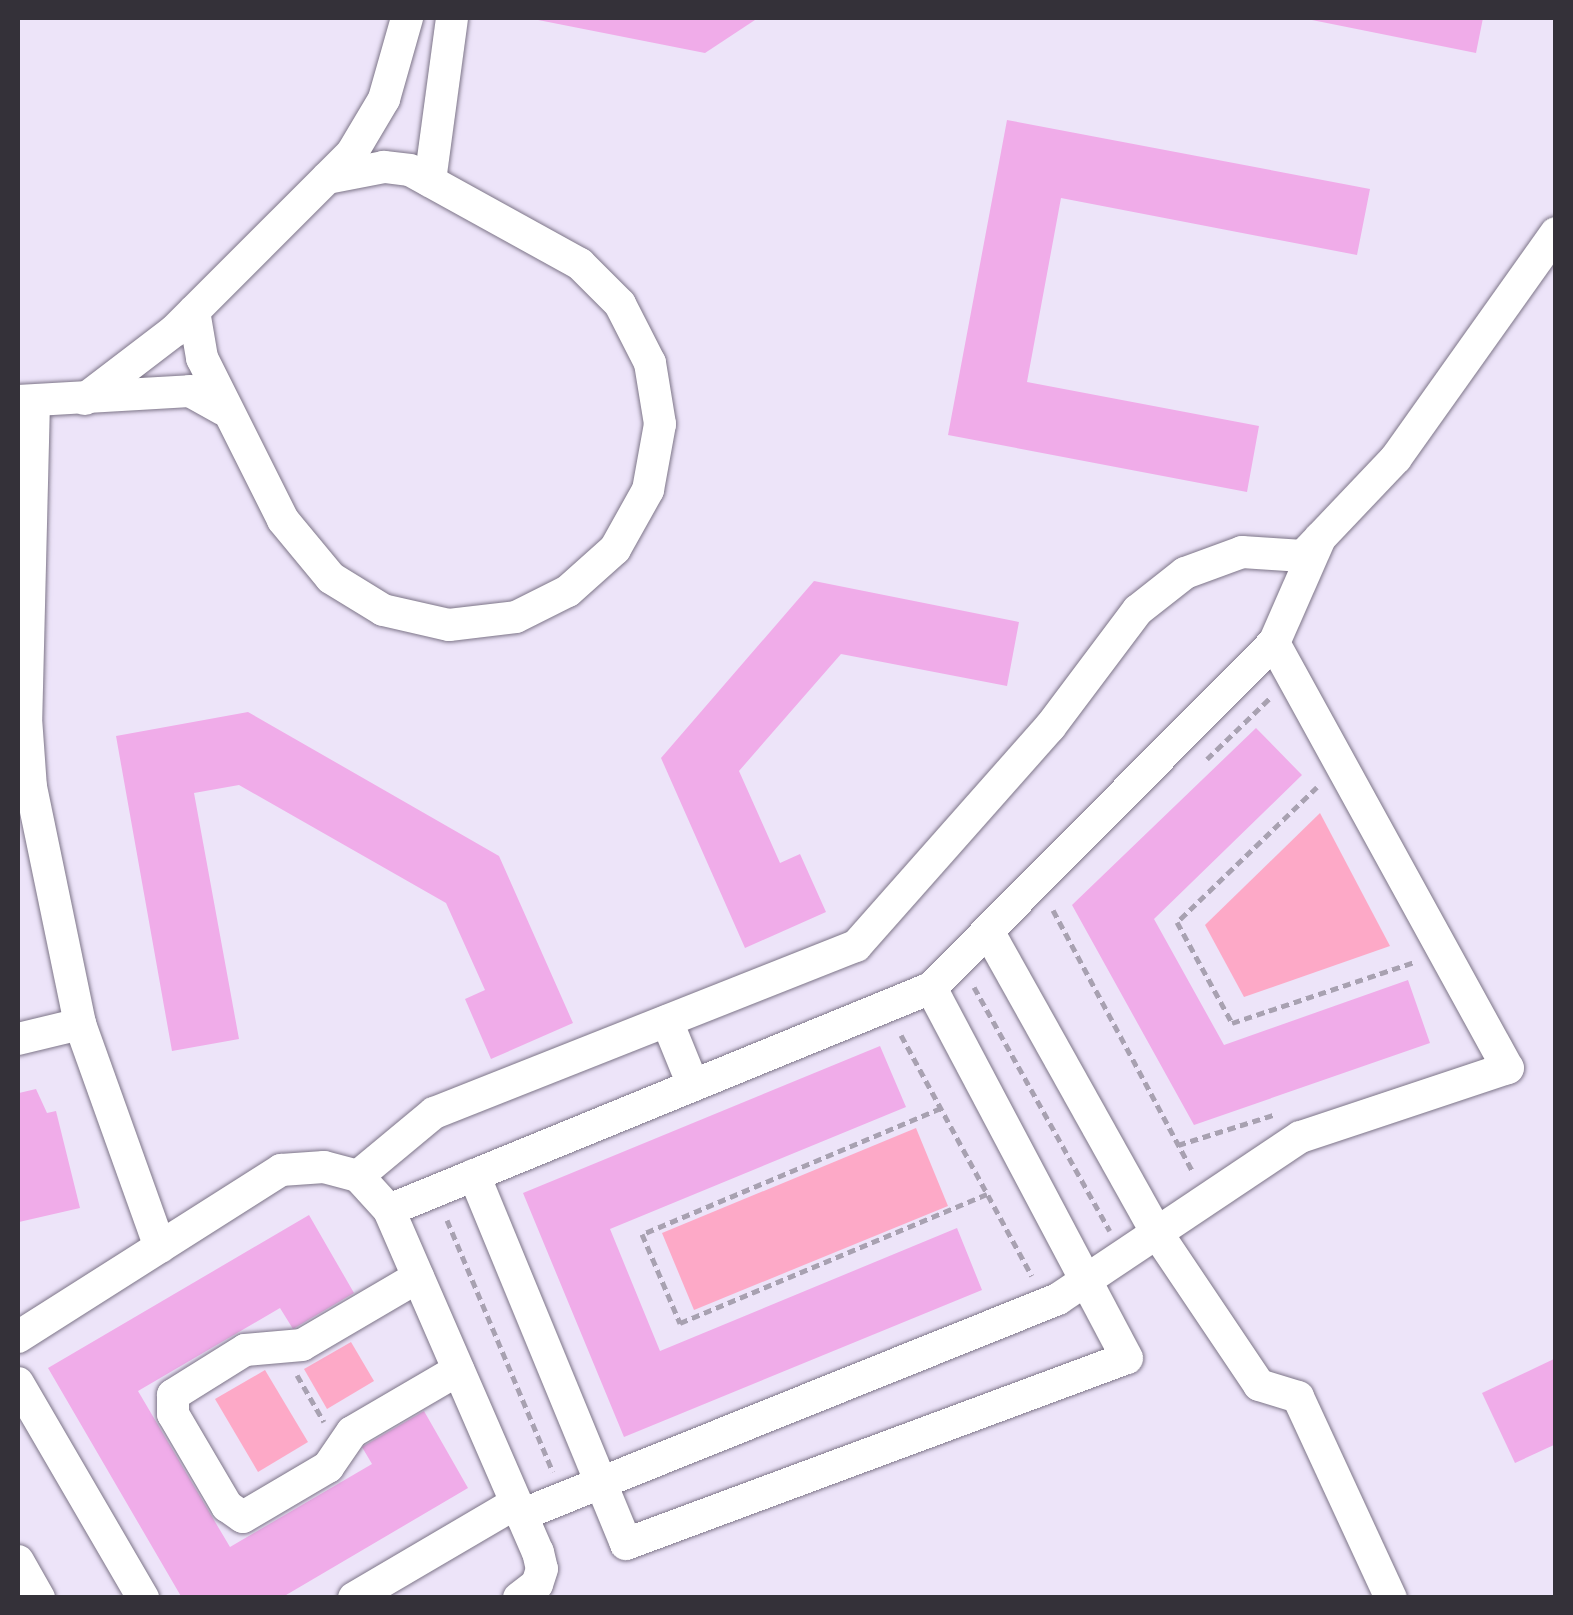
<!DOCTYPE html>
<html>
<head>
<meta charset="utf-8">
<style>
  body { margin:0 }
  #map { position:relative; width:1573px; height:1615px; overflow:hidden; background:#ede4f9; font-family:Figtree,sans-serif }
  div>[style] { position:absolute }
  .green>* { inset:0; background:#fda9c7 }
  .building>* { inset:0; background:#f0ace9 }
  .path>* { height:5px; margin-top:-2.5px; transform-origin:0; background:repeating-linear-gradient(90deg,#a8a1b1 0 8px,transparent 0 13px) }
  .roads { filter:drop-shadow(0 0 2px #7d7588) drop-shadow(0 0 2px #7d7588) }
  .minor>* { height:32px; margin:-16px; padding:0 16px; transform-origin:16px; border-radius:16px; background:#fff }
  span { translate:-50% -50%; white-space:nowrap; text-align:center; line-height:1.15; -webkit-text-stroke:10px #fff; paint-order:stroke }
  .frame { position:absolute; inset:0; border:20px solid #343139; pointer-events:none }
</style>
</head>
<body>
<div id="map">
  <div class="green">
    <i style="clip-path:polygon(1320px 813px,1390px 946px,1244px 997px,1205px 925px)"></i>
    <i style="clip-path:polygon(916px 1128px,948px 1206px,694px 1310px,662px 1233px)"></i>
    <i style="clip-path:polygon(351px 1342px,374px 1381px,327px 1409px,304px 1369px)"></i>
    <i style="clip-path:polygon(265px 1370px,308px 1442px,258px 1472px,215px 1399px)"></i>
  </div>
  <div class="building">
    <i style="clip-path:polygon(528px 18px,758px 18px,705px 53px)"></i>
    <i style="clip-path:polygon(1302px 18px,1483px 18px,1476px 53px)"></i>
    <i style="clip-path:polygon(1007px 120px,1370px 189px,1357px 255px,1061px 198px,1027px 382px,1259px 426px,1247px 492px,948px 435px)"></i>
    <i style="clip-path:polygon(814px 581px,1019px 622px,1007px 686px,841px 654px,739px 771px,780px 863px,800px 854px,826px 912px,745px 948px,661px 758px)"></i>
    <i style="clip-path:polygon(248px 712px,499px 856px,573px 1023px,491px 1059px,465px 999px,485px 990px,446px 903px,239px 785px,194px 793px,239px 1039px,172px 1051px,116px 736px)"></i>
    <i style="clip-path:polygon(1256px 728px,1302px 775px,1154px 919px,1224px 1045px,1408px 980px,1430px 1043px,1194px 1125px,1072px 905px)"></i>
    <i style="clip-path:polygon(880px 1046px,906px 1107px,610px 1229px,660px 1351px,957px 1228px,982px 1290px,624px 1437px,523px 1193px)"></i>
    <i style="clip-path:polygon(36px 1089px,47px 1113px,56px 1111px,80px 1208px,19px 1222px,18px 1101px,19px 1093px)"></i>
    <i style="clip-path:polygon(309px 1215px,354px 1293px,293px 1329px,280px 1308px,138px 1391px,214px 1520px,230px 1547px,372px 1464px,362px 1447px,424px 1411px,468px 1488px,281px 1598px,182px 1598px,48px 1368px)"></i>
    <i style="clip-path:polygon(1556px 1358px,1556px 1444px,1515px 1463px,1482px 1393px)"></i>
  </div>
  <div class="path">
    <i style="left:1207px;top:759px;width:89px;rotate:-44.1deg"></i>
    <i style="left:1317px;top:787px;width:194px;rotate:136deg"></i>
    <i style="left:1177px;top:922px;width:115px;rotate:61.4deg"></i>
    <i style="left:1232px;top:1023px;width:192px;rotate:-18.5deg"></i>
    <i style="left:1053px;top:910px;width:297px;rotate:61.9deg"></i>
    <i style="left:974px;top:987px;width:279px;rotate:60.9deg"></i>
    <i style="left:901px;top:1035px;width:274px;rotate:61.5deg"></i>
    <i style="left:941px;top:1108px;width:324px;rotate:157.1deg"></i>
    <i style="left:642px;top:1234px;width:97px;rotate:66.9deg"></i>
    <i style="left:680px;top:1323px;width:333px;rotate:-22.8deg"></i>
    <i style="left:1178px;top:1145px;width:100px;rotate:-17.5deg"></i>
    <i style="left:447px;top:1220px;width:273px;rotate:67.2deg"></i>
    <i style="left:297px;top:1375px;width:54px;rotate:60.1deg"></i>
  </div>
  <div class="roads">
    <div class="minor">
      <i style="left:430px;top:181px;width:164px;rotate:-82.3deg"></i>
      <i style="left:194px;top:311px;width:48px;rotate:80.3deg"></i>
      <i style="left:202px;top:358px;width:181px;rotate:63.4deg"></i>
      <i style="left:283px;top:520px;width:75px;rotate:50.4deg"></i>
      <i style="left:331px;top:578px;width:61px;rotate:31.6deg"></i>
      <i style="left:383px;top:610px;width:68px;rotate:12.8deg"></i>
      <i style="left:449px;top:625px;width:67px;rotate:-6.8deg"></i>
      <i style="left:516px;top:617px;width:58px;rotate:-26.6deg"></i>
      <i style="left:568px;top:591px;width:63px;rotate:-41.8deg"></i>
      <i style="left:615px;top:549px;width:68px;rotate:-60.8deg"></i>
      <i style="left:648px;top:490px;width:67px;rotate:-79.7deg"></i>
      <i style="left:660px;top:424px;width:62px;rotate:-99.3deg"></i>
      <i style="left:650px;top:363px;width:66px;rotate:-117deg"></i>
      <i style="left:620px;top:304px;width:57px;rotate:-135deg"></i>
      <i style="left:580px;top:264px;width:194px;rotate:-151.1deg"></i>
      <i style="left:410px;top:170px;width:26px;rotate:-173deg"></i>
      <i style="left:384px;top:167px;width:58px;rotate:169.1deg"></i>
      <i style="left:85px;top:399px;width:112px;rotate:-37.4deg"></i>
      <i style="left:174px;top:331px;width:252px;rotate:-45deg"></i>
      <i style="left:352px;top:153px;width:63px;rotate:-59.3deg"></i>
      <i style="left:384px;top:99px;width:84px;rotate:-74.1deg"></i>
      <i style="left:18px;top:401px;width:172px;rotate:-3.3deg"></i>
      <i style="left:190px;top:391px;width:38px;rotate:29deg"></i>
      <i style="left:34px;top:401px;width:317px;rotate:91.4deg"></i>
      <i style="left:26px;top:718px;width:69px;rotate:85.9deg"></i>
      <i style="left:31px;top:787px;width:242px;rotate:78.3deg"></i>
      <i style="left:80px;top:1024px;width:237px;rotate:70.3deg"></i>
      <i style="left:1274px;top:643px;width:115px;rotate:-66.3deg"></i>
      <i style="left:988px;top:931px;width:346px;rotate:60.8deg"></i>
      <i style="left:1157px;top:1233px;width:183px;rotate:56.1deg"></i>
      <i style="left:1259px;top:1385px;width:41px;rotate:17.1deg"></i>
      <i style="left:1298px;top:1397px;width:221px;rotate:65.2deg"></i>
      <i style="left:667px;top:1021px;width:69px;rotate:67.9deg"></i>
      <i style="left:18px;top:1039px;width:64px;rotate:-13.6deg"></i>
      <i style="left:474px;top:1175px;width:399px;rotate:67.6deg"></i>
      <i style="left:626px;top:1544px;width:534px;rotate:-20.37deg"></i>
      <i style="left:1127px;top:1358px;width:419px;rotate:-117.9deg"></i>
      <i style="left:358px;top:1176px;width:99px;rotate:-39.7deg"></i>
      <i style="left:434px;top:1113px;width:454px;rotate:-21.6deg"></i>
      <i style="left:856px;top:946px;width:293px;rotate:-48.5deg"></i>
      <i style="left:1050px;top:727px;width:146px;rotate:-53.1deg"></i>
      <i style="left:1138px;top:610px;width:60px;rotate:-38.2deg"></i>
      <i style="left:1185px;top:573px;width:61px;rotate:-20.2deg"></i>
      <i style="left:1242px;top:552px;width:61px;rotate:3.8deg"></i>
      <i style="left:1303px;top:556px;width:135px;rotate:-46.5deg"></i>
      <i style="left:1396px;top:458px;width:276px;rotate:-54.6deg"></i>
      <i style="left:389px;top:1210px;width:586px;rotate:-22.27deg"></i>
      <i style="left:931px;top:988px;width:486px;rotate:-45.2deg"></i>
      <i style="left:1274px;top:643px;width:485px;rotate:61.2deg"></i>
      <i style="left:1508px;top:1068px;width:219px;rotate:161.6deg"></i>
      <i style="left:1300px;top:1137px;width:291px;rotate:146.2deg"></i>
      <i style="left:1058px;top:1299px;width:579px;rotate:158.09deg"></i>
      <i style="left:418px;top:1277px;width:134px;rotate:149.6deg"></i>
      <i style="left:302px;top:1345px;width:57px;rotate:175deg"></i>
      <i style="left:245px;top:1350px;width:85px;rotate:148deg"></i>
      <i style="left:173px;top:1395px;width:19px;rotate:90deg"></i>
      <i style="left:173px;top:1414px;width:107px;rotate:59.6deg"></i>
      <i style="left:227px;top:1506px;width:19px;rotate:35deg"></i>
      <i style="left:243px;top:1517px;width:99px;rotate:-30.5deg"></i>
      <i style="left:328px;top:1467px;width:42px;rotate:-55.6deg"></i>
      <i style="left:352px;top:1432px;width:123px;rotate:-30.3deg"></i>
      <i style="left:18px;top:1337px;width:312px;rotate:-32.4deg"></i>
      <i style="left:281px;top:1170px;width:43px;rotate:-4deg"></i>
      <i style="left:324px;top:1167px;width:35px;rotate:15deg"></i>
      <i style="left:358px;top:1176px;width:46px;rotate:47.6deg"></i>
      <i style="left:389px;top:1210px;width:373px;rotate:66.5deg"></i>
      <i style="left:538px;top:1552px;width:17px;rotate:77deg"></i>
      <i style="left:542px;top:1569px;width:16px;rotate:108deg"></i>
      <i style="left:537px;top:1584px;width:23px;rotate:142deg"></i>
      <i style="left:18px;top:1383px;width:249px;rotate:59.8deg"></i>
      <i style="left:18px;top:1561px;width:43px;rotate:60.4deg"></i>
      <i style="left:354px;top:1598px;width:188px;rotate:-30.4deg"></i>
    </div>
  </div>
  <div class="frame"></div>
</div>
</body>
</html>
